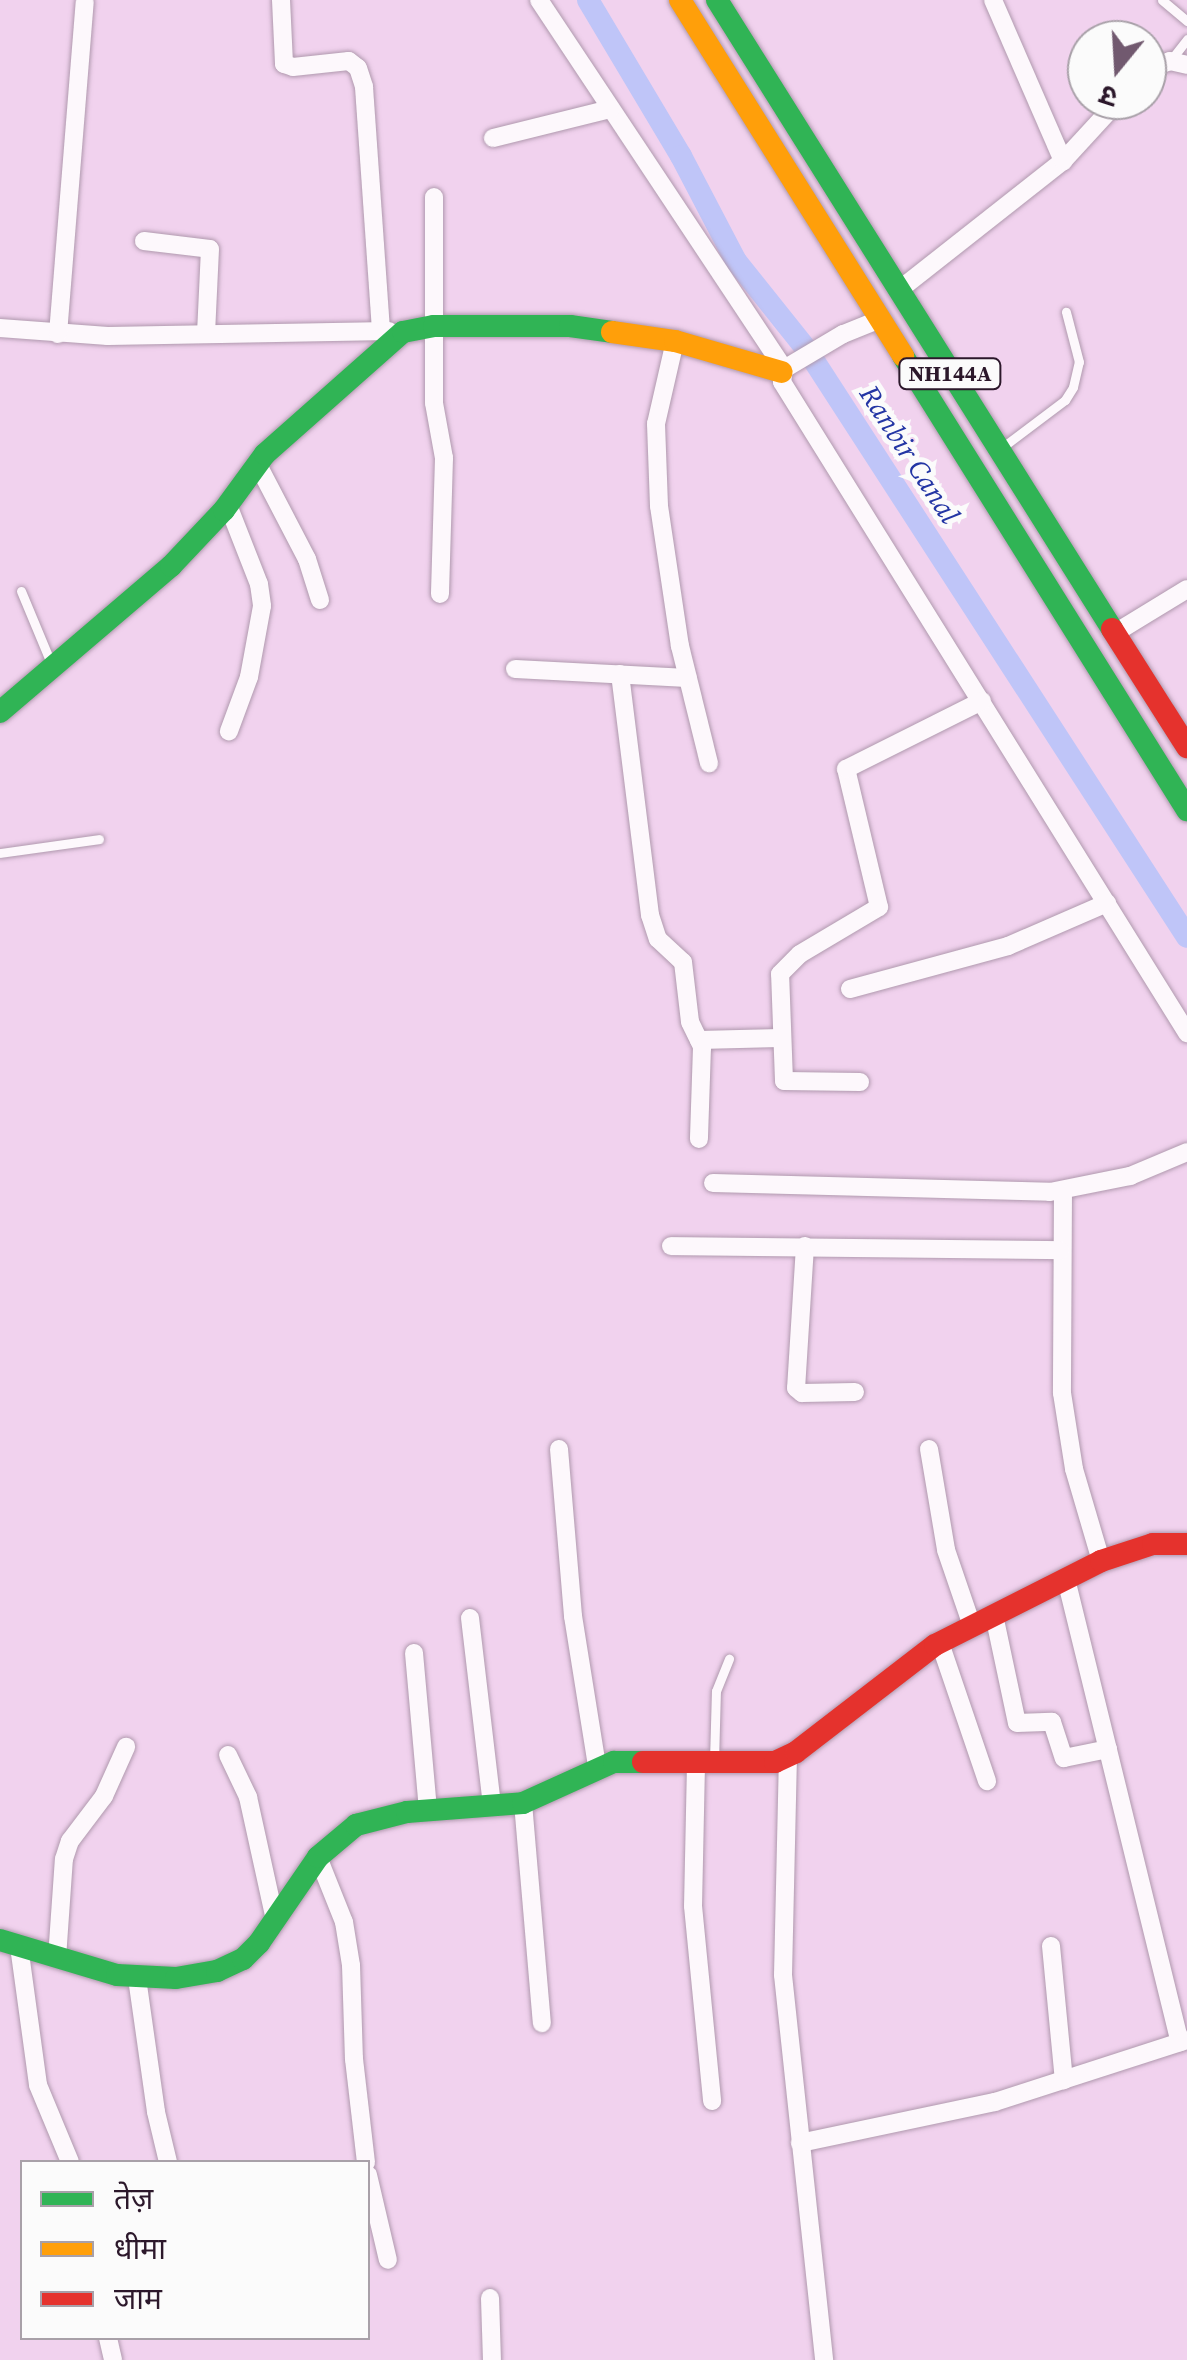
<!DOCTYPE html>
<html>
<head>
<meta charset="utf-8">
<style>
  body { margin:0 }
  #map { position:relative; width:1187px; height:2360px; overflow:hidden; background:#f1d2ee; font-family:"Source Serif 4","Noto Sans Devanagari",serif }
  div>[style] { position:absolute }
  .canal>* { height:22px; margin:-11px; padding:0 11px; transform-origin:11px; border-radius:11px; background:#bfc5f8 }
  .roads { filter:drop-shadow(0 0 2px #b099ae) drop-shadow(0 0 2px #b099ae) }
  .lane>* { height:9px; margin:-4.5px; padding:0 4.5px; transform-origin:4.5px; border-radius:4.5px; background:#fdf8fc }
  .street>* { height:18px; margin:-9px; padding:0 9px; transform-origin:9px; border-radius:9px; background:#fdf8fc }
  .fast>* { height:22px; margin:-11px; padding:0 11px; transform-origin:11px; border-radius:11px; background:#30b455 }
  .slow>* { height:22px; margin:-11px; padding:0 11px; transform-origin:11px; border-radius:11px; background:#ff9f0a }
  .jam>* { height:22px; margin:-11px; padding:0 11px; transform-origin:11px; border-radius:11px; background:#e5322d }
  span { translate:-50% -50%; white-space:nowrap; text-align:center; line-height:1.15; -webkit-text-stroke:10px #fbfbfb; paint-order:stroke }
  .shield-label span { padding:2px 8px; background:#fbfbfb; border:2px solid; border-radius:8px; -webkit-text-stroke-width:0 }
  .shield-label { font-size:22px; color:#2c182b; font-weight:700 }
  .water-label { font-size:28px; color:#2335a4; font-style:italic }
  .legend { position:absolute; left:20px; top:2160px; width:350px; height:180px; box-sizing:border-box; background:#fbfbfb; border:2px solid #a8a0a8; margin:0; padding:12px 18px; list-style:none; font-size:30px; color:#2c182b }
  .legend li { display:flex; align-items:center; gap:20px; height:50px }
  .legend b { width:50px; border:2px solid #a8a0a8 }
  .north { position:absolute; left:1067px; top:20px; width:100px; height:100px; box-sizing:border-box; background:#fbfbfb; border:2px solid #a8a0a8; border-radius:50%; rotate:198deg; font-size:28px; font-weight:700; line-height:40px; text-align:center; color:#2c182b }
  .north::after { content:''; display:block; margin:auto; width:35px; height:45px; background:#71596f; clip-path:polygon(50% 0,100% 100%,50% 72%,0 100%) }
</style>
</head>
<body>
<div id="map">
  <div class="canal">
    <i style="left:588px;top:0;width:182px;rotate:59.2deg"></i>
    <i style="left:681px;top:156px;width:119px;rotate:62.4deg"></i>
    <i style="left:736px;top:261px;width:114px;rotate:51.4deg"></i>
    <i style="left:807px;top:350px;width:699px;rotate:57.08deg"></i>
  </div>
  <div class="roads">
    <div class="lane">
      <i style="left:1162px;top:0;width:33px;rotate:40deg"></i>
      <i style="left:1170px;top:61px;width:28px;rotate:-52deg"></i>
      <i style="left:1004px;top:446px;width:76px;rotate:-37deg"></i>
      <i style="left:1065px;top:400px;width:15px;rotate:-58deg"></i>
      <i style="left:1073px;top:387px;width:26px;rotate:-77deg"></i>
      <i style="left:1079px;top:362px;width:52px;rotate:-104.6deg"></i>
      <i style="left:21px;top:591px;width:78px;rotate:67.4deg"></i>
      <i style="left:0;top:853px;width:100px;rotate:-8deg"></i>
      <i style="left:714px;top:1761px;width:70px;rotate:-88.4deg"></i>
      <i style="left:716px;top:1691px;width:35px;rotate:-68deg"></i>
    </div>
    <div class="street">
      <i style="left:281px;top:0;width:64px;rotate:87.3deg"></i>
      <i style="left:284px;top:64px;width:9px;rotate:18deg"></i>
      <i style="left:293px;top:67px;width:56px;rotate:-6.1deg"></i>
      <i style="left:349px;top:61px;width:11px;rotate:38deg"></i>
      <i style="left:358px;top:68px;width:20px;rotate:72deg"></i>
      <i style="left:364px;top:87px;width:244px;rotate:86deg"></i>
      <i style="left:539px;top:0;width:443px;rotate:56.4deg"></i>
      <i style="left:993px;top:0;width:176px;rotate:66.5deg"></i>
      <i style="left:1147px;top:69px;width:24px;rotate:-19deg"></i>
      <i style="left:1170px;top:61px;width:17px;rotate:13deg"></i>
      <i style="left:493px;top:138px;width:121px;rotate:-13.9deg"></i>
      <i style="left:434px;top:197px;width:206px;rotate:90deg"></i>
      <i style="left:434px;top:403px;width:56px;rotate:79.7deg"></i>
      <i style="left:444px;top:458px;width:136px;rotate:91.7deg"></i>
      <i style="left:144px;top:241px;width:66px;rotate:6.9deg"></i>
      <i style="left:210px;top:249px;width:85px;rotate:92.7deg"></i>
      <i style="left:899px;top:290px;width:209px;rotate:-38.2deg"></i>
      <i style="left:1063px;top:161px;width:83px;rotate:-47.4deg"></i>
      <i style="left:878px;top:320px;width:38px;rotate:158deg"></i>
      <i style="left:843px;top:334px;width:69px;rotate:149.3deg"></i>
      <i style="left:784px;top:369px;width:13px;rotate:99deg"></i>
      <i style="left:782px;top:382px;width:767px;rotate:58.11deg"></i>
      <i style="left:0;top:328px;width:108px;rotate:4.2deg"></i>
      <i style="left:108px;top:336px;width:281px;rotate:-1deg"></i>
      <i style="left:58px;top:334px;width:333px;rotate:-85.4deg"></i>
      <i style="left:675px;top:341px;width:85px;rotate:102.9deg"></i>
      <i style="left:656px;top:424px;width:82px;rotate:87.9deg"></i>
      <i style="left:659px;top:506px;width:142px;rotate:81.5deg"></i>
      <i style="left:680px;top:646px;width:121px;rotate:76.1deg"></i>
      <i style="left:258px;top:465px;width:106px;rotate:62.5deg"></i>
      <i style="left:307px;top:559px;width:43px;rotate:72.4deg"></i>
      <i style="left:228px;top:505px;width:85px;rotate:68.6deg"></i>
      <i style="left:259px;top:584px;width:22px;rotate:82deg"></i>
      <i style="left:262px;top:606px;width:72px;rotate:100.4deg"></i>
      <i style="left:249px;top:677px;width:58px;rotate:110.3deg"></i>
      <i style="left:1115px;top:633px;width:84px;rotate:-31.4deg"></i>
      <i style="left:515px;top:669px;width:173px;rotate:3deg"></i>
      <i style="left:620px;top:674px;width:243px;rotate:82.9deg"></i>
      <i style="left:650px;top:915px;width:25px;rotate:72deg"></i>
      <i style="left:658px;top:939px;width:34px;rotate:43deg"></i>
      <i style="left:683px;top:962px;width:60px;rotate:83.3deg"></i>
      <i style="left:690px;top:1022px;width:28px;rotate:64deg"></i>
      <i style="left:702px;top:1047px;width:92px;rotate:91.9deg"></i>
      <i style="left:850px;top:989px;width:164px;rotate:-15.2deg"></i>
      <i style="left:1008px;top:946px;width:108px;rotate:-23.5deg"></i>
      <i style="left:699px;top:1040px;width:81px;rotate:-1.4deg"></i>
      <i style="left:860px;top:1082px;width:76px;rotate:-179.2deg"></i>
      <i style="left:784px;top:1081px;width:107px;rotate:-92.1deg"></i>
      <i style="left:780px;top:974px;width:28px;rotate:-45deg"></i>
      <i style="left:800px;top:954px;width:92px;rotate:-30.7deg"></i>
      <i style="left:879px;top:907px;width:142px;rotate:-103.4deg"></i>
      <i style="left:846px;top:769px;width:152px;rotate:-26.6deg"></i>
      <i style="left:713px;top:1183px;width:337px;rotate:1.5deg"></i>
      <i style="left:1050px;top:1192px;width:82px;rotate:-11.3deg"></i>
      <i style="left:1130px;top:1176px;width:62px;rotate:-22.8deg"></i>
      <i style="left:1063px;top:1190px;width:203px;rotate:90.3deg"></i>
      <i style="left:1062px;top:1393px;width:77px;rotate:81deg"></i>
      <i style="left:1074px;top:1469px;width:96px;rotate:73.6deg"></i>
      <i style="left:671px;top:1246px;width:389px;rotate:0.6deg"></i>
      <i style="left:805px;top:1246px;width:142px;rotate:93.6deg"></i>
      <i style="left:796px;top:1388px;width:8px;rotate:40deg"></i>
      <i style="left:802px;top:1393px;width:53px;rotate:-1.1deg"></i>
      <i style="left:559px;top:1449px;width:168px;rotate:85.2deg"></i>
      <i style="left:573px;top:1616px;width:152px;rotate:80.9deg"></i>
      <i style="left:929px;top:1449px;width:102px;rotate:80.4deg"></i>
      <i style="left:946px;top:1550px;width:80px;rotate:71.1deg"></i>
      <i style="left:1066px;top:1579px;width:477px;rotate:76.2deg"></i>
      <i style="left:994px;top:1615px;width:110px;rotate:78deg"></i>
      <i style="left:1017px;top:1723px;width:35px;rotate:-2deg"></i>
      <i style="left:1052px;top:1722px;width:38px;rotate:72deg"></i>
      <i style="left:1064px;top:1758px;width:45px;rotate:-11.6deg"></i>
      <i style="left:470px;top:1618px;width:187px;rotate:83.3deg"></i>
      <i style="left:940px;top:1643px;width:146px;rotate:71.2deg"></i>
      <i style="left:414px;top:1653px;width:158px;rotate:84.9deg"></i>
      <i style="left:228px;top:1755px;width:47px;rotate:64.5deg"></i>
      <i style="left:248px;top:1797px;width:126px;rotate:77.6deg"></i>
      <i style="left:788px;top:1755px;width:220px;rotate:91.3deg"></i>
      <i style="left:783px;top:1975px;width:387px;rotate:83.9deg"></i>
      <i style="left:696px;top:1764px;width:142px;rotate:91.2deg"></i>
      <i style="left:693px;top:1906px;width:196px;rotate:84.4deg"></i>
      <i style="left:523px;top:1803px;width:221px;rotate:85.1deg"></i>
      <i style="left:318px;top:1857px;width:70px;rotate:68.2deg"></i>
      <i style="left:344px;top:1922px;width:44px;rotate:80.8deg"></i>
      <i style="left:351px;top:1965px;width:94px;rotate:88.2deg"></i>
      <i style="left:354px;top:2059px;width:104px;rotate:83.4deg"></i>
      <i style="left:19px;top:1946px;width:140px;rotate:82.2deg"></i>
      <i style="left:38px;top:2085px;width:83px;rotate:67.4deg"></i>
      <i style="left:1051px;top:1946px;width:135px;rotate:84.5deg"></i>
      <i style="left:57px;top:1958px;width:99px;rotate:-86deg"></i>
      <i style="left:64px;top:1859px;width:19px;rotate:-72deg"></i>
      <i style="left:70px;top:1841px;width:56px;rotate:-52.9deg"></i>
      <i style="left:104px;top:1796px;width:54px;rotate:-65.8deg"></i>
      <i style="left:137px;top:1978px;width:135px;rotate:81.9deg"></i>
      <i style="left:156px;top:2112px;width:51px;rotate:76.5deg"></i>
      <i style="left:800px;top:2143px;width:199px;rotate:-11.9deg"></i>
      <i style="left:995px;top:2102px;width:202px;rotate:-17.9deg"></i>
      <i style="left:368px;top:2175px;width:87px;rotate:76.8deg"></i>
      <i style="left:490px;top:2298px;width:62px;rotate:88.2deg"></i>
      <i style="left:108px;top:2338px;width:23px;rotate:77deg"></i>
    </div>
    <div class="fast">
      <i style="left:717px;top:0;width:743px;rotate:57.87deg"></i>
      <i style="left:903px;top:356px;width:536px;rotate:57.97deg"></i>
      <i style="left:0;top:712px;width:225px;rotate:-40.5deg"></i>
      <i style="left:171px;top:566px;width:77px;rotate:-46.6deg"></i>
      <i style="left:224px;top:510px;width:69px;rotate:-53.8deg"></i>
      <i style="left:265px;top:454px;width:184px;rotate:-41.5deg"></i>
      <i style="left:403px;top:332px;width:32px;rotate:-11deg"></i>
      <i style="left:434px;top:326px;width:136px"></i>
      <i style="left:570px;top:326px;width:42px;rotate:8.1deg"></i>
      <i style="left:0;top:1940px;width:122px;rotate:16.7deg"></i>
      <i style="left:117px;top:1975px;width:59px;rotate:2.9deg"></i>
      <i style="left:176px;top:1978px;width:42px;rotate:-9.7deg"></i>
      <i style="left:217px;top:1971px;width:29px;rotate:-25deg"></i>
      <i style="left:243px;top:1959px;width:23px;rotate:-45deg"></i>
      <i style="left:259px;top:1943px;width:104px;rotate:-55.5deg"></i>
      <i style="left:318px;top:1857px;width:50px;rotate:-40.1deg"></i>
      <i style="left:356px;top:1825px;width:53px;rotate:-14.3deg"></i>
      <i style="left:407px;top:1812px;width:116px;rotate:-4.4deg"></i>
      <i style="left:523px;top:1803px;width:100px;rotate:-24.3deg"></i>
      <i style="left:614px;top:1762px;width:29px"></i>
    </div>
    <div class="slow">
      <i style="left:680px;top:0;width:420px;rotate:57.9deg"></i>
      <i style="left:612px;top:332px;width:64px;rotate:8.1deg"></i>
      <i style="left:675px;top:341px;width:111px;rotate:16.2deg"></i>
    </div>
    <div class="jam">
      <i style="left:1112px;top:629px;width:140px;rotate:57.6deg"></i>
      <i style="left:643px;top:1762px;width:132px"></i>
      <i style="left:775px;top:1762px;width:23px;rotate:-25deg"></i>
      <i style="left:796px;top:1752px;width:175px;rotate:-37.6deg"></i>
      <i style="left:935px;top:1645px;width:186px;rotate:-26.8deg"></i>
      <i style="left:1101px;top:1561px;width:55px;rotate:-18.1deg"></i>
      <i style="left:1153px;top:1544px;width:34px"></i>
    </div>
  </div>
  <div class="shield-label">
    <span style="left:950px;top:374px">NH144A</span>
  </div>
  <div class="water-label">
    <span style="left:910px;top:454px;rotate:57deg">Ranbir Canal</span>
  </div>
  <ul class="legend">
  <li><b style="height:12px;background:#30b455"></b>तेज़</li>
  <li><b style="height:12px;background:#ff9f0a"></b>धीमा</li>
  <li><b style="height:12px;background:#e5322d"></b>जाम</li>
  </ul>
  <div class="north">उ</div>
</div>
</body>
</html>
